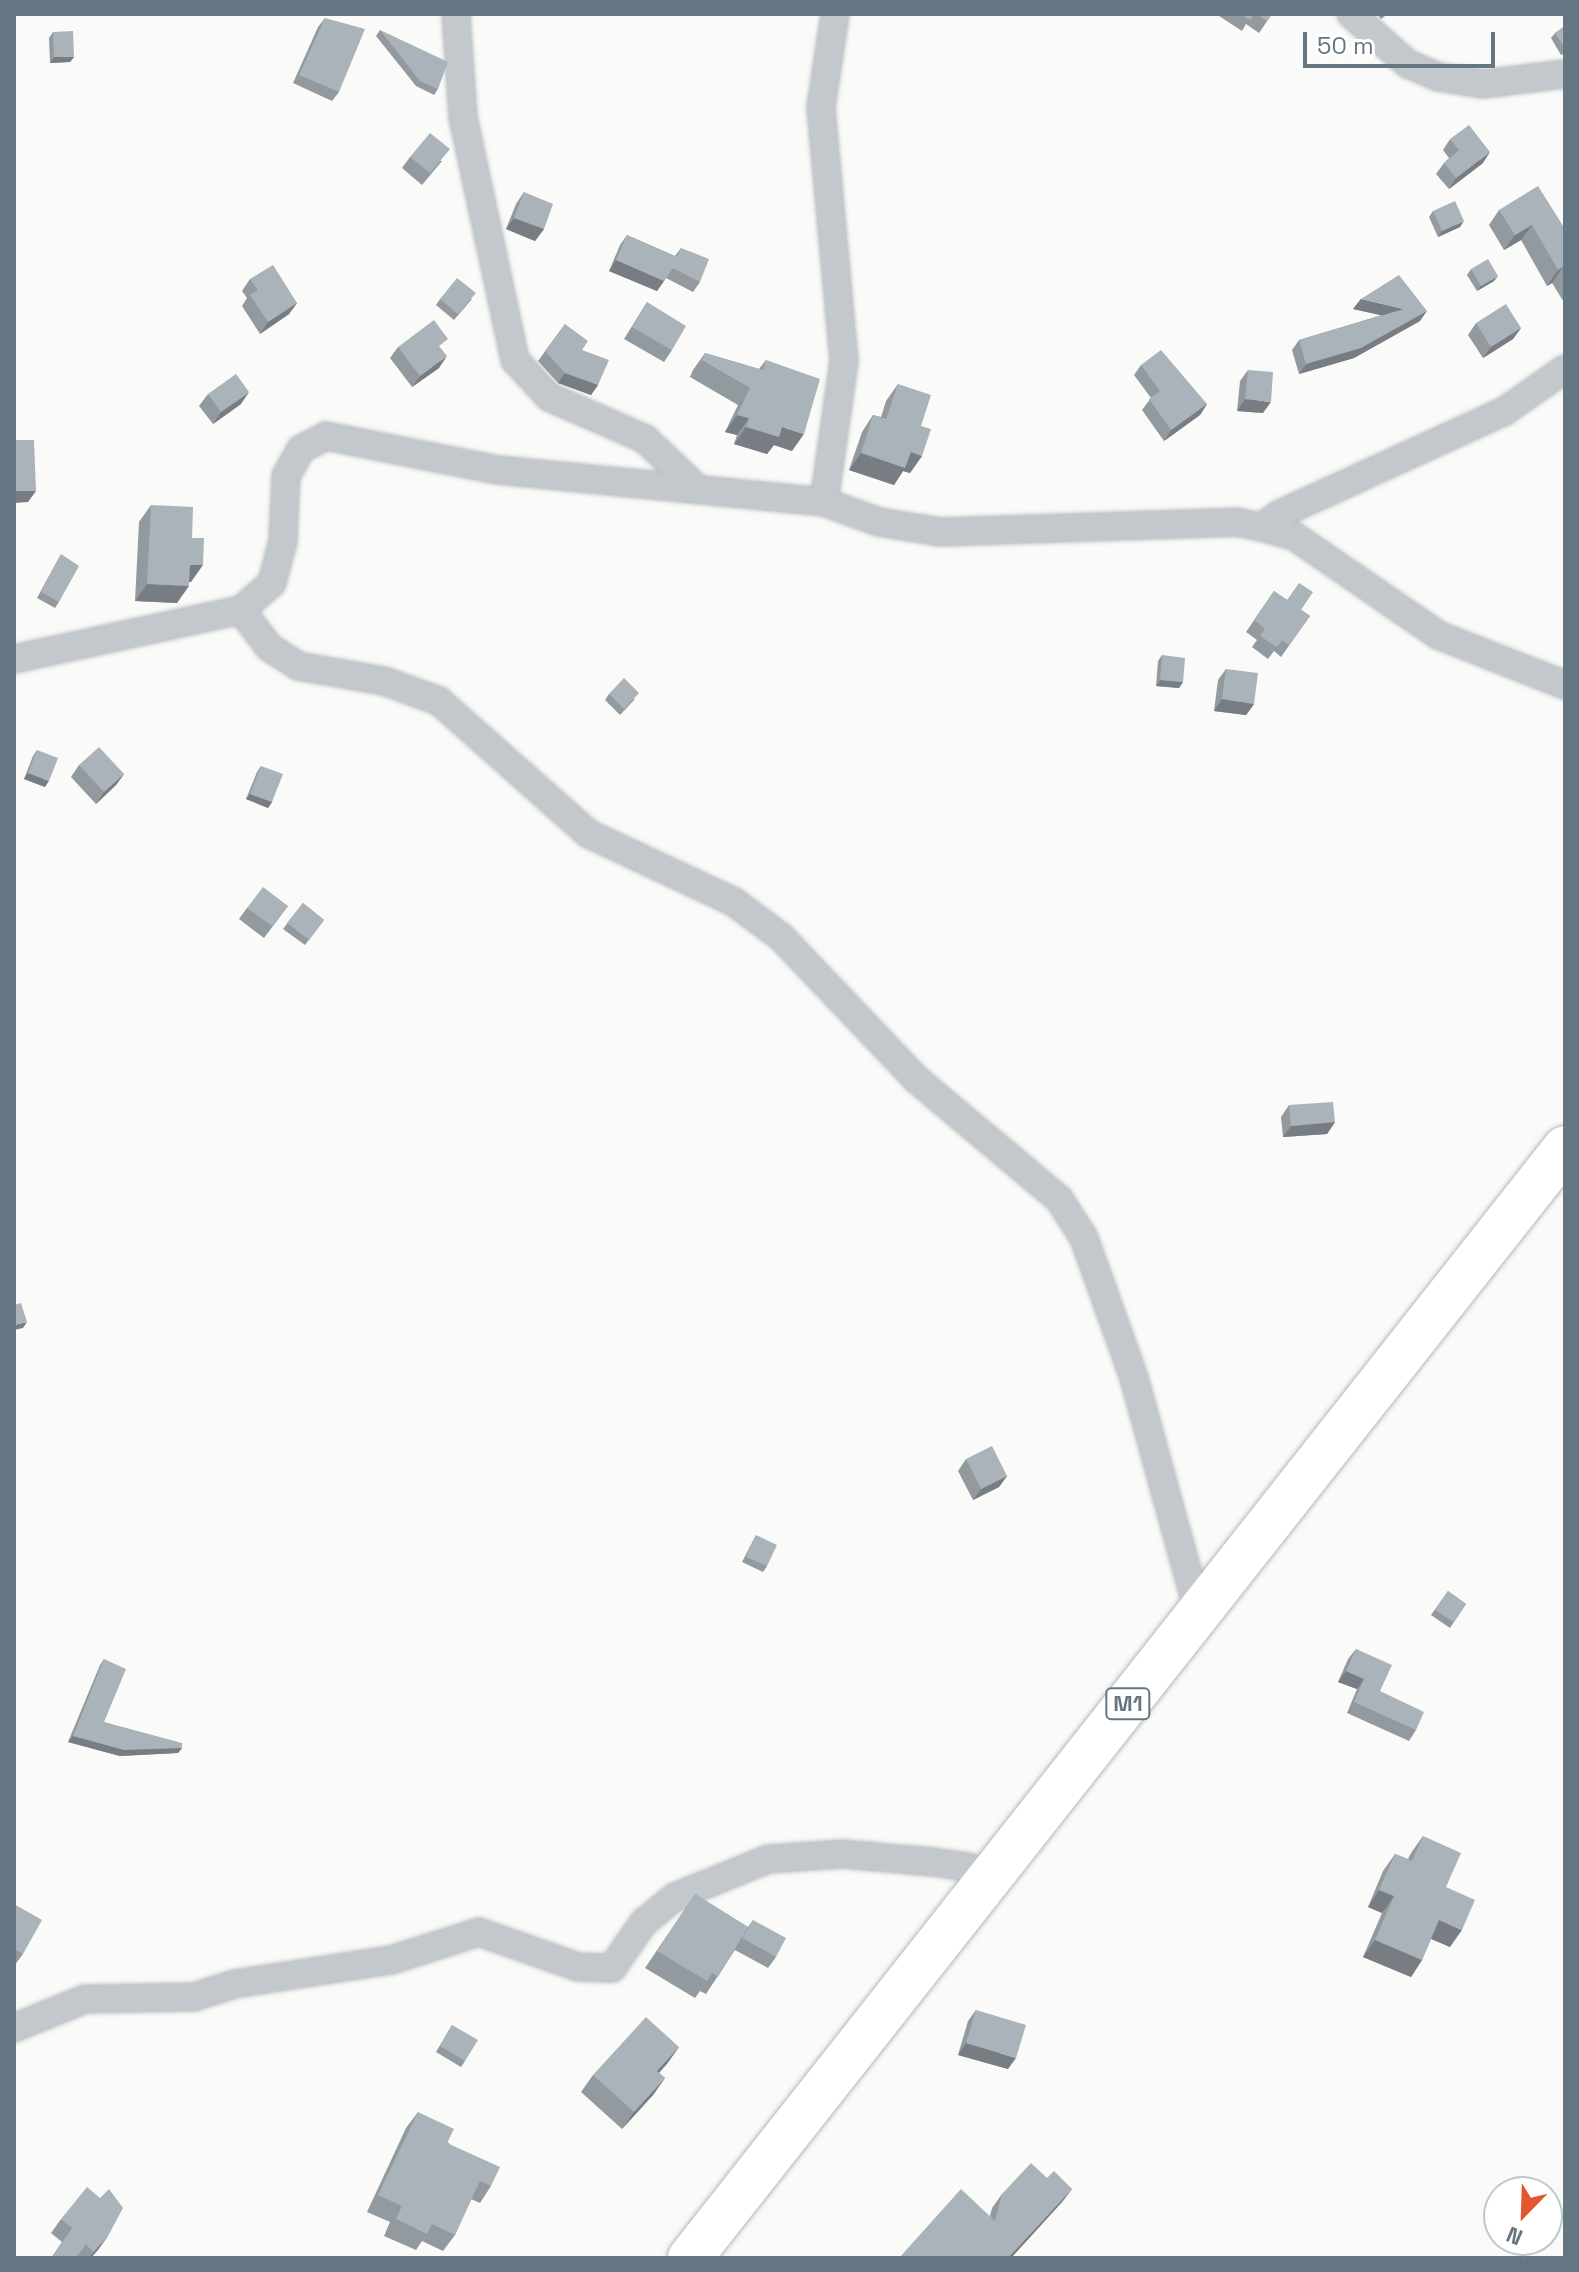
<!DOCTYPE html>
<html>
<head>
<meta charset="utf-8">
<style>
  body { margin:0 }
  #map { position:relative; width:1579px; height:2272px; overflow:hidden; background:#fafaf8; font-family:"Space Grotesk",sans-serif }
  div>[style] { position:absolute }
  .roads { filter:drop-shadow(0 0 2px #b4b9bd) drop-shadow(0 0 2px #b4b9bd) }
  .street>* { height:26px; margin:-13px; padding:0 13px; transform-origin:13px; border-radius:13px; background:#c3c8cc }
  .highway>* { height:44px; margin:-22px; padding:0 22px; transform-origin:22px; border-radius:22px; background:#fff }
  .wall>* { inset:0; background:#929a9f }
  .shaded-wall>* { inset:0; background:#777d82 }
  .building>* { inset:0; background:#aab3b9 }
  span { translate:-50% -50%; white-space:nowrap; text-align:center; line-height:1.15; -webkit-text-stroke:8px #fff; paint-order:stroke }
  .shield-label span { padding:2px 6px; background:#fff; border:2px solid; border-radius:6px; -webkit-text-stroke-width:0 }
  .shield-label { font-size:22px; color:#657683; font-weight:700 }
  .frame { position:absolute; inset:0; border:16px solid #657683; pointer-events:none }
  .north { position:absolute; left:1483px; top:2176px; width:80px; height:80px; box-sizing:border-box; background:#fff; border:2px solid #c1c8cd; border-radius:50%; rotate:203deg; font-size:22px; font-weight:700; line-height:32px; text-align:center; color:#657683 }
  .north::after { content:''; display:block; margin:auto; width:28px; height:36px; background:#e4572e; clip-path:polygon(50% 0,100% 100%,50% 72%,0 100%) }
  .scale { position:absolute; left:1303px; top:32px; width:192px; height:36px; box-sizing:border-box; border:4px solid #657683; border-top:0; padding-left:10px; font-size:24px; line-height:28px; white-space:nowrap; color:#657683; -webkit-text-stroke:6px #fff; paint-order:stroke }
</style>
</head>
<body>
<div id="map">
  <div class="roads">
    <div class="street">
      <i style="left:456px;top:14px;width:103px;rotate:86.1deg"></i>
      <i style="left:463px;top:117px;width:249px;rotate:77.9deg"></i>
      <i style="left:515px;top:360px;width:50px;rotate:47.4deg"></i>
      <i style="left:549px;top:397px;width:105px;rotate:23.6deg"></i>
      <i style="left:645px;top:439px;width:74px;rotate:43.4deg"></i>
      <i style="left:1351px;top:14px;width:76px;rotate:41.3deg"></i>
      <i style="left:1408px;top:64px;width:33px;rotate:23deg"></i>
      <i style="left:1438px;top:77px;width:46px;rotate:8.8deg"></i>
      <i style="left:1483px;top:84px;width:83px;rotate:-7deg"></i>
      <i style="left:824px;top:502px;width:142px;rotate:-81.9deg"></i>
      <i style="left:844px;top:361px;width:255px;rotate:-95.2deg"></i>
      <i style="left:821px;top:107px;width:94px;rotate:-81.4deg"></i>
      <i style="left:1262px;top:527px;width:22px;rotate:-36deg"></i>
      <i style="left:1280px;top:514px;width:247px;rotate:-24.6deg"></i>
      <i style="left:1505px;top:411px;width:73px;rotate:-35deg"></i>
      <i style="left:241px;top:610px;width:46px;rotate:52.9deg"></i>
      <i style="left:269px;top:647px;width:35px;rotate:33deg"></i>
      <i style="left:298px;top:666px;width:87px;rotate:9.9deg"></i>
      <i style="left:384px;top:681px;width:59px;rotate:20deg"></i>
      <i style="left:439px;top:701px;width:200px;rotate:41.6deg"></i>
      <i style="left:589px;top:834px;width:160px;rotate:25.1deg"></i>
      <i style="left:734px;top:902px;width:59px;rotate:36.7deg"></i>
      <i style="left:781px;top:937px;width:196px;rotate:46.4deg"></i>
      <i style="left:916px;top:1079px;width:187px;rotate:40deg"></i>
      <i style="left:1059px;top:1199px;width:46px;rotate:57.3deg"></i>
      <i style="left:1084px;top:1238px;width:149px;rotate:70.3deg"></i>
      <i style="left:1134px;top:1378px;width:245px;rotate:74.6deg"></i>
      <i style="left:14px;top:659px;width:232px;rotate:-12.2deg"></i>
      <i style="left:241px;top:610px;width:41px;rotate:-41.1deg"></i>
      <i style="left:272px;top:583px;width:43px;rotate:-75.3deg"></i>
      <i style="left:283px;top:541px;width:65px;rotate:-87.4deg"></i>
      <i style="left:286px;top:476px;width:31px;rotate:-61deg"></i>
      <i style="left:301px;top:449px;width:28px;rotate:-27deg"></i>
      <i style="left:326px;top:436px;width:175px;rotate:11.2deg"></i>
      <i style="left:498px;top:470px;width:328px;rotate:5.6deg"></i>
      <i style="left:824px;top:502px;width:59px;rotate:20deg"></i>
      <i style="left:879px;top:522px;width:63px;rotate:9.2deg"></i>
      <i style="left:941px;top:532px;width:295px;rotate:-1.9deg"></i>
      <i style="left:1236px;top:522px;width:26px;rotate:11deg"></i>
      <i style="left:1262px;top:527px;width:33px;rotate:16deg"></i>
      <i style="left:1294px;top:536px;width:175px;rotate:34.5deg"></i>
      <i style="left:1438px;top:635px;width:136px;rotate:21.5deg"></i>
      <i style="left:14px;top:2028px;width:77px;rotate:-22.2deg"></i>
      <i style="left:85px;top:1999px;width:109px;rotate:-1.1deg"></i>
      <i style="left:194px;top:1997px;width:42px;rotate:-18deg"></i>
      <i style="left:234px;top:1984px;width:159px;rotate:-8.7deg"></i>
      <i style="left:391px;top:1960px;width:92px;rotate:-17.7deg"></i>
      <i style="left:479px;top:1932px;width:105px;rotate:19.5deg"></i>
      <i style="left:578px;top:1967px;width:34px;rotate:2deg"></i>
      <i style="left:612px;top:1968px;width:56px;rotate:-55.2deg"></i>
      <i style="left:644px;top:1922px;width:40px;rotate:-39deg"></i>
      <i style="left:675px;top:1897px;width:100px;rotate:-22.2deg"></i>
      <i style="left:768px;top:1859px;width:74px;rotate:-3.9deg"></i>
      <i style="left:842px;top:1854px;width:91px;rotate:5deg"></i>
      <i style="left:933px;top:1862px;width:36px;rotate:8deg"></i>
      <i style="left:969px;top:1867px;width:24px;rotate:42deg"></i>
    </div>
    <div class="highway">
      <i style="left:690px;top:2258px;width:1413px;rotate:-51.75deg"></i>
    </div>
  </div>
  <div class="wall">
    <i style="clip-path:polygon(1216px 14px,1272px 14px,1259px 33px,1246px 24px,1242px 31px)"></i>
    <i style="clip-path:polygon(1377px 14px,1388px 14px,1381px 19px)"></i>
    <i style="clip-path:polygon(325px 18px,339px 92px,332px 101px,293px 83px,318px 27px)"></i>
    <i style="clip-path:polygon(1565px 26px,1565px 53px,1561px 55px,1551px 38px,1555px 33px)"></i>
    <i style="clip-path:polygon(380px 30px,438px 89px,434px 95px,416px 86px,376px 36px)"></i>
    <i style="clip-path:polygon(53px 32px,74px 57px,70px 62px,50px 63px,49px 38px)"></i>
    <i style="clip-path:polygon(1450px 139px,1483px 163px,1449px 189px,1436px 174px,1444px 163px,1449px 158px,1443px 150px)"></i>
    <i style="clip-path:polygon(410px 157px,442px 161px,422px 185px,402px 168px)"></i>
    <i style="clip-path:polygon(524px 192px,544px 229px,535px 241px,506px 229px,516px 204px)"></i>
    <i style="clip-path:polygon(1499px 210px,1565px 229px,1565px 304px,1552px 283px,1547px 286px,1521px 240px,1504px 250px,1489px 225px)"></i>
    <i style="clip-path:polygon(1433px 211px,1460px 227px,1438px 237px,1429px 217px)"></i>
    <i style="clip-path:polygon(627px 235px,675px 256px,681px 248px,700px 282px,693px 292px,666px 278px,657px 291px,609px 271px,620px 245px)"></i>
    <i style="clip-path:polygon(1471px 269px,1494px 281px,1477px 291px,1467px 275px)"></i>
    <i style="clip-path:polygon(250px 279px,297px 303px,289px 314px,260px 334px,242px 306px,247px 298px,242px 291px)"></i>
    <i style="clip-path:polygon(440px 299px,472px 299px,454px 320px,436px 305px)"></i>
    <i style="clip-path:polygon(1361px 299px,1420px 321px,1354px 358px,1299px 374px,1292px 350px,1299px 340px,1382px 315px,1353px 309px)"></i>
    <i style="clip-path:polygon(647px 302px,672px 350px,664px 362px,624px 339px)"></i>
    <i style="clip-path:polygon(1476px 323px,1521px 328px,1513px 339px,1483px 358px,1468px 335px)"></i>
    <i style="clip-path:polygon(565px 324px,582px 350px,598px 385px,591px 395px,558px 383px,538px 361px)"></i>
    <i style="clip-path:polygon(398px 347px,441px 349px,439px 368px,412px 387px,390px 358px)"></i>
    <i style="clip-path:polygon(705px 353px,759px 369px,766px 360px,792px 451px,774px 445px,767px 454px,734px 444px,737px 435px,725px 432px,738px 405px,690px 377px,693px 370px)"></i>
    <i style="clip-path:polygon(1141px 365px,1207px 404px,1200px 415px,1164px 441px,1142px 410px,1151px 398px,1134px 375px)"></i>
    <i style="clip-path:polygon(1248px 370px,1263px 413px,1237px 411px,1240px 381px)"></i>
    <i style="clip-path:polygon(898px 384px,921px 426px,922px 456px,910px 473px,903px 471px,894px 485px,849px 470px,862px 432px,873px 415px,881px 417px,886px 401px)"></i>
    <i style="clip-path:polygon(208px 394px,241px 404px,213px 424px,199px 406px)"></i>
    <i style="clip-path:polygon(151px 505px,192px 538px,191px 582px,189px 582px,177px 603px,135px 601px,139px 522px)"></i>
    <i style="clip-path:polygon(61px 554px,59px 602px,55px 608px,37px 598px)"></i>
    <i style="clip-path:polygon(1274px 591px,1310px 616px,1281px 657px,1274px 651px,1268px 659px,1252px 647px,1257px 640px,1246px 632px)"></i>
    <i style="clip-path:polygon(1162px 655px,1183px 682px,1179px 688px,1156px 686px,1158px 661px)"></i>
    <i style="clip-path:polygon(1226px 669px,1254px 704px,1246px 715px,1214px 711px,1218px 680px)"></i>
    <i style="clip-path:polygon(609px 694px,635px 699px,620px 715px,605px 700px)"></i>
    <i style="clip-path:polygon(37px 750px,45px 787px,24px 779px,33px 756px)"></i>
    <i style="clip-path:polygon(79px 765px,124px 774px,116px 785px,96px 804px,71px 777px)"></i>
    <i style="clip-path:polygon(261px 766px,272px 802px,268px 808px,246px 799px,257px 772px)"></i>
    <i style="clip-path:polygon(303px 903px,324px 920px,305px 945px,283px 929px)"></i>
    <i style="clip-path:polygon(288px 906px,264px 938px,239px 919px,247px 908px)"></i>
    <i style="clip-path:polygon(1289px 1105px,1335px 1122px,1327px 1134px,1283px 1137px,1281px 1117px)"></i>
    <i style="clip-path:polygon(966px 1459px,1007px 1476px,999px 1487px,973px 1500px,958px 1471px)"></i>
    <i style="clip-path:polygon(756px 1535px,767px 1566px,763px 1572px,742px 1562px)"></i>
    <i style="clip-path:polygon(1448px 1591px,1466px 1604px,1450px 1628px,1431px 1615px)"></i>
    <i style="clip-path:polygon(1356px 1649px,1380px 1691px,1416px 1730px,1409px 1741px,1347px 1713px,1357px 1689px,1338px 1682px,1348px 1659px)"></i>
    <i style="clip-path:polygon(104px 1659px,104px 1722px,182px 1748px,178px 1753px,120px 1756px,68px 1742px,100px 1665px)"></i>
    <i style="clip-path:polygon(1423px 1836px,1446px 1887px,1450px 1947px,1431px 1939px,1422px 1960px,1411px 1977px,1363px 1957px,1382px 1913px,1368px 1907px,1383px 1871px,1395px 1854px,1408px 1859px,1411px 1853px)"></i>
    <i style="clip-path:polygon(695px 1894px,748px 1927px,753px 1920px,776px 1957px,768px 1968px,735px 1950px,706px 1994px,700px 1991px,695px 1998px,645px 1968px)"></i>
    <i style="clip-path:polygon(14px 1904px,23px 1954px,14px 1966px)"></i>
    <i style="clip-path:polygon(976px 2010px,1008px 2069px,958px 2055px,968px 2021px)"></i>
    <i style="clip-path:polygon(452px 2025px,465px 2061px,461px 2067px,436px 2052px)"></i>
    <i style="clip-path:polygon(679px 2047px,659px 2073px,665px 2078px,653px 2095px,622px 2129px,581px 2092px,593px 2075px)"></i>
    <i style="clip-path:polygon(418px 2112px,491px 2186px,480px 2203px,471px 2199px,455px 2235px,443px 2251px,422px 2241px,416px 2250px,384px 2236px,390px 2222px,367px 2212px,406px 2128px)"></i>
    <i style="clip-path:polygon(1047px 2178px,1072px 2189px,1062px 2202px,1011px 2258px,990px 2216px,992px 2208px,1002px 2194px)"></i>
    <i style="clip-path:polygon(61px 2219px,108px 2236px,91px 2258px,51px 2258px,62px 2242px,51px 2233px)"></i>
  </div>
  <div class="shaded-wall">
    <i style="clip-path:polygon(54px 57px,74px 57px,70px 62px,50px 63px)"></i>
    <i style="clip-path:polygon(1490px 152px,1483px 163px,1449px 189px,1456px 178px)"></i>
    <i style="clip-path:polygon(514px 218px,544px 229px,535px 241px,506px 229px)"></i>
    <i style="clip-path:polygon(1464px 221px,1460px 227px,1438px 237px,1442px 231px)"></i>
    <i style="clip-path:polygon(1532px 225px,1521px 240px,1504px 250px,1515px 235px)"></i>
    <i style="clip-path:polygon(616px 260px,664px 281px,657px 291px,609px 271px)"></i>
    <i style="clip-path:polygon(1563px 267px,1552px 283px,1547px 286px,1558px 270px)"></i>
    <i style="clip-path:polygon(1498px 276px,1494px 281px,1477px 291px,1481px 286px)"></i>
    <i style="clip-path:polygon(1361px 299px,1404px 309px,1397px 319px,1353px 309px)"></i>
    <i style="clip-path:polygon(297px 303px,289px 314px,260px 334px,268px 322px)"></i>
    <i style="clip-path:polygon(1427px 311px,1420px 321px,1354px 358px,1299px 374px,1306px 364px)"></i>
    <i style="clip-path:polygon(1521px 328px,1513px 339px,1483px 358px,1491px 347px)"></i>
    <i style="clip-path:polygon(447px 356px,439px 368px,412px 387px,420px 376px)"></i>
    <i style="clip-path:polygon(565px 373px,598px 385px,591px 395px,558px 383px)"></i>
    <i style="clip-path:polygon(249px 392px,241px 404px,213px 424px,221px 412px)"></i>
    <i style="clip-path:polygon(1245px 399px,1271px 402px,1263px 413px,1237px 411px)"></i>
    <i style="clip-path:polygon(1207px 404px,1200px 415px,1164px 441px,1171px 430px)"></i>
    <i style="clip-path:polygon(737px 415px,749px 418px,737px 435px,725px 432px)"></i>
    <i style="clip-path:polygon(746px 427px,782px 427px,804px 434px,792px 451px,774px 445px,767px 454px,734px 444px)"></i>
    <i style="clip-path:polygon(911px 452px,922px 456px,910px 473px,903px 471px,894px 485px,849px 470px,861px 453px)"></i>
    <i style="clip-path:polygon(14px 491px,36px 491px,28px 502px,14px 503px)"></i>
    <i style="clip-path:polygon(190px 565px,203px 565px,191px 582px,178px 582px)"></i>
    <i style="clip-path:polygon(147px 584px,189px 586px,177px 603px,135px 601px)"></i>
    <i style="clip-path:polygon(1160px 680px,1183px 682px,1179px 688px,1156px 686px)"></i>
    <i style="clip-path:polygon(1222px 699px,1254px 704px,1246px 715px,1214px 711px)"></i>
    <i style="clip-path:polygon(28px 773px,49px 781px,45px 787px,24px 779px)"></i>
    <i style="clip-path:polygon(124px 774px,116px 785px,96px 804px,104px 792px)"></i>
    <i style="clip-path:polygon(250px 794px,272px 802px,268px 808px,246px 799px)"></i>
    <i style="clip-path:polygon(1335px 1122px,1327px 1134px,1283px 1137px,1291px 1126px)"></i>
    <i style="clip-path:polygon(27px 1322px,23px 1328px,14px 1330px,14px 1325px)"></i>
    <i style="clip-path:polygon(1007px 1476px,999px 1487px,973px 1500px,981px 1489px)"></i>
    <i style="clip-path:polygon(1346px 1671px,1364px 1679px,1357px 1689px,1338px 1682px)"></i>
    <i style="clip-path:polygon(73px 1736px,182px 1748px,178px 1753px,120px 1756px,68px 1742px)"></i>
    <i style="clip-path:polygon(1379px 1890px,1394px 1896px,1382px 1913px,1368px 1907px)"></i>
    <i style="clip-path:polygon(1439px 1920px,1462px 1930px,1450px 1947px,1427px 1937px)"></i>
    <i style="clip-path:polygon(1375px 1940px,1422px 1960px,1411px 1977px,1363px 1957px)"></i>
    <i style="clip-path:polygon(966px 2043px,1016px 2058px,1008px 2069px,958px 2055px)"></i>
    <i style="clip-path:polygon(679px 2047px,667px 2064px,645px 2088px,657px 2071px)"></i>
    <i style="clip-path:polygon(665px 2078px,653px 2095px,622px 2129px,634px 2112px)"></i>
    <i style="clip-path:polygon(1072px 2189px,1062px 2202px,1011px 2258px,1008px 2258px)"></i>
    <i style="clip-path:polygon(108px 2236px,98px 2250px,91px 2258px,89px 2258px)"></i>
  </div>
  <div class="building">
    <i style="clip-path:polygon(1241px 14px,1254px 14px,1250px 20px)"></i>
    <i style="clip-path:polygon(1256px 14px,1272px 14px,1267px 21px)"></i>
    <i style="clip-path:polygon(325px 18px,365px 29px,339px 92px,299px 75px)"></i>
    <i style="clip-path:polygon(1565px 26px,1565px 48px,1555px 33px)"></i>
    <i style="clip-path:polygon(380px 30px,448px 62px,438px 89px,420px 81px)"></i>
    <i style="clip-path:polygon(73px 31px,74px 57px,54px 57px,53px 32px)"></i>
    <i style="clip-path:polygon(1469px 125px,1490px 152px,1456px 178px,1444px 163px,1459px 150px,1450px 139px)"></i>
    <i style="clip-path:polygon(430px 133px,450px 149px,430px 173px,410px 157px)"></i>
    <i style="clip-path:polygon(1538px 186px,1565px 229px,1565px 270px,1563px 267px,1558px 270px,1532px 225px,1515px 235px,1499px 210px)"></i>
    <i style="clip-path:polygon(524px 192px,553px 204px,544px 229px,514px 218px)"></i>
    <i style="clip-path:polygon(1455px 201px,1464px 221px,1442px 231px,1433px 211px)"></i>
    <i style="clip-path:polygon(627px 235px,677px 257px,681px 248px,709px 259px,700px 282px,673px 268px,664px 281px,616px 260px)"></i>
    <i style="clip-path:polygon(1488px 259px,1498px 276px,1481px 286px,1471px 269px)"></i>
    <i style="clip-path:polygon(273px 265px,297px 303px,268px 322px,250px 295px,258px 290px,250px 279px)"></i>
    <i style="clip-path:polygon(1399px 275px,1427px 311px,1361px 348px,1306px 364px,1299px 340px,1404px 309px,1361px 299px)"></i>
    <i style="clip-path:polygon(457px 278px,476px 293px,458px 314px,440px 299px)"></i>
    <i style="clip-path:polygon(647px 302px,686px 326px,672px 350px,632px 327px)"></i>
    <i style="clip-path:polygon(1506px 304px,1521px 328px,1491px 347px,1476px 323px)"></i>
    <i style="clip-path:polygon(434px 320px,448px 339px,439px 346px,447px 356px,420px 376px,398px 347px)"></i>
    <i style="clip-path:polygon(565px 324px,588px 341px,582px 350px,609px 360px,598px 385px,565px 373px,545px 351px)"></i>
    <i style="clip-path:polygon(1161px 350px,1207px 404px,1171px 430px,1149px 399px,1160px 391px,1141px 365px)"></i>
    <i style="clip-path:polygon(705px 353px,763px 370px,766px 360px,820px 379px,804px 434px,782px 427px,779px 437px,746px 427px,749px 418px,737px 415px,750px 388px,702px 360px)"></i>
    <i style="clip-path:polygon(1248px 370px,1273px 372px,1271px 402px,1245px 399px)"></i>
    <i style="clip-path:polygon(236px 374px,249px 392px,221px 412px,208px 394px)"></i>
    <i style="clip-path:polygon(898px 384px,931px 395px,921px 426px,931px 429px,922px 456px,911px 452px,905px 468px,861px 453px,873px 415px,886px 419px)"></i>
    <i style="clip-path:polygon(14px 440px,34px 440px,36px 491px,14px 491px)"></i>
    <i style="clip-path:polygon(151px 505px,193px 507px,192px 538px,204px 538px,203px 565px,190px 565px,189px 586px,147px 584px)"></i>
    <i style="clip-path:polygon(61px 554px,79px 566px,59px 602px,41px 592px)"></i>
    <i style="clip-path:polygon(1299px 583px,1313px 592px,1301px 610px,1310px 616px,1289px 645px,1282px 640px,1277px 647px,1260px 636px,1265px 629px,1254px 620px,1274px 591px,1287px 600px)"></i>
    <i style="clip-path:polygon(1162px 655px,1185px 658px,1183px 682px,1160px 680px)"></i>
    <i style="clip-path:polygon(1226px 669px,1258px 673px,1254px 704px,1222px 699px)"></i>
    <i style="clip-path:polygon(624px 678px,639px 693px,624px 709px,609px 694px)"></i>
    <i style="clip-path:polygon(99px 747px,124px 774px,104px 792px,79px 765px)"></i>
    <i style="clip-path:polygon(37px 750px,58px 758px,49px 781px,28px 773px)"></i>
    <i style="clip-path:polygon(261px 766px,283px 774px,272px 802px,250px 794px)"></i>
    <i style="clip-path:polygon(263px 887px,288px 906px,272px 926px,247px 908px)"></i>
    <i style="clip-path:polygon(303px 903px,324px 920px,309px 940px,287px 923px)"></i>
    <i style="clip-path:polygon(1333px 1102px,1335px 1122px,1291px 1126px,1289px 1105px)"></i>
    <i style="clip-path:polygon(21px 1303px,27px 1322px,14px 1325px,14px 1305px)"></i>
    <i style="clip-path:polygon(992px 1446px,1007px 1476px,981px 1489px,966px 1459px)"></i>
    <i style="clip-path:polygon(756px 1535px,777px 1545px,767px 1566px,746px 1557px)"></i>
    <i style="clip-path:polygon(1448px 1591px,1466px 1604px,1454px 1622px,1435px 1610px)"></i>
    <i style="clip-path:polygon(1356px 1649px,1392px 1665px,1380px 1691px,1424px 1712px,1416px 1730px,1354px 1702px,1364px 1679px,1346px 1671px)"></i>
    <i style="clip-path:polygon(104px 1659px,126px 1669px,104px 1722px,182px 1743px,182px 1748px,124px 1750px,73px 1736px)"></i>
    <i style="clip-path:polygon(1423px 1836px,1461px 1853px,1446px 1887px,1475px 1900px,1462px 1930px,1439px 1920px,1422px 1960px,1375px 1940px,1394px 1896px,1379px 1890px,1395px 1854px,1412px 1861px)"></i>
    <i style="clip-path:polygon(695px 1894px,748px 1927px,718px 1977px,712px 1973px,707px 1981px,657px 1951px)"></i>
    <i style="clip-path:polygon(14px 1904px,42px 1920px,23px 1954px,14px 1949px)"></i>
    <i style="clip-path:polygon(753px 1920px,786px 1938px,776px 1957px,742px 1938px)"></i>
    <i style="clip-path:polygon(976px 2010px,1026px 2025px,1016px 2058px,966px 2043px)"></i>
    <i style="clip-path:polygon(646px 2017px,679px 2047px,657px 2071px,665px 2078px,634px 2112px,593px 2075px)"></i>
    <i style="clip-path:polygon(452px 2025px,478px 2040px,465px 2061px,440px 2046px)"></i>
    <i style="clip-path:polygon(418px 2112px,454px 2129px,447px 2143px,500px 2167px,491px 2186px,480px 2181px,455px 2235px,432px 2224px,427px 2234px,396px 2219px,402px 2206px,378px 2195px)"></i>
    <i style="clip-path:polygon(1031px 2163px,1047px 2178px,1054px 2171px,1072px 2189px,1008px 2258px,899px 2258px,961px 2189px,995px 2221px,1002px 2194px)"></i>
    <i style="clip-path:polygon(87px 2187px,100px 2198px,109px 2189px,123px 2208px,108px 2236px,93px 2252px,86px 2244px,76px 2258px,51px 2258px,72px 2228px,61px 2219px)"></i>
  </div>
  <div class="shield-label">
    <span style="left:1128px;top:1704px">M1</span>
  </div>
  <div class="frame"></div>
  <div class="north">N</div>
  <div class="scale">50 m</div>
</div>
</body>
</html>
